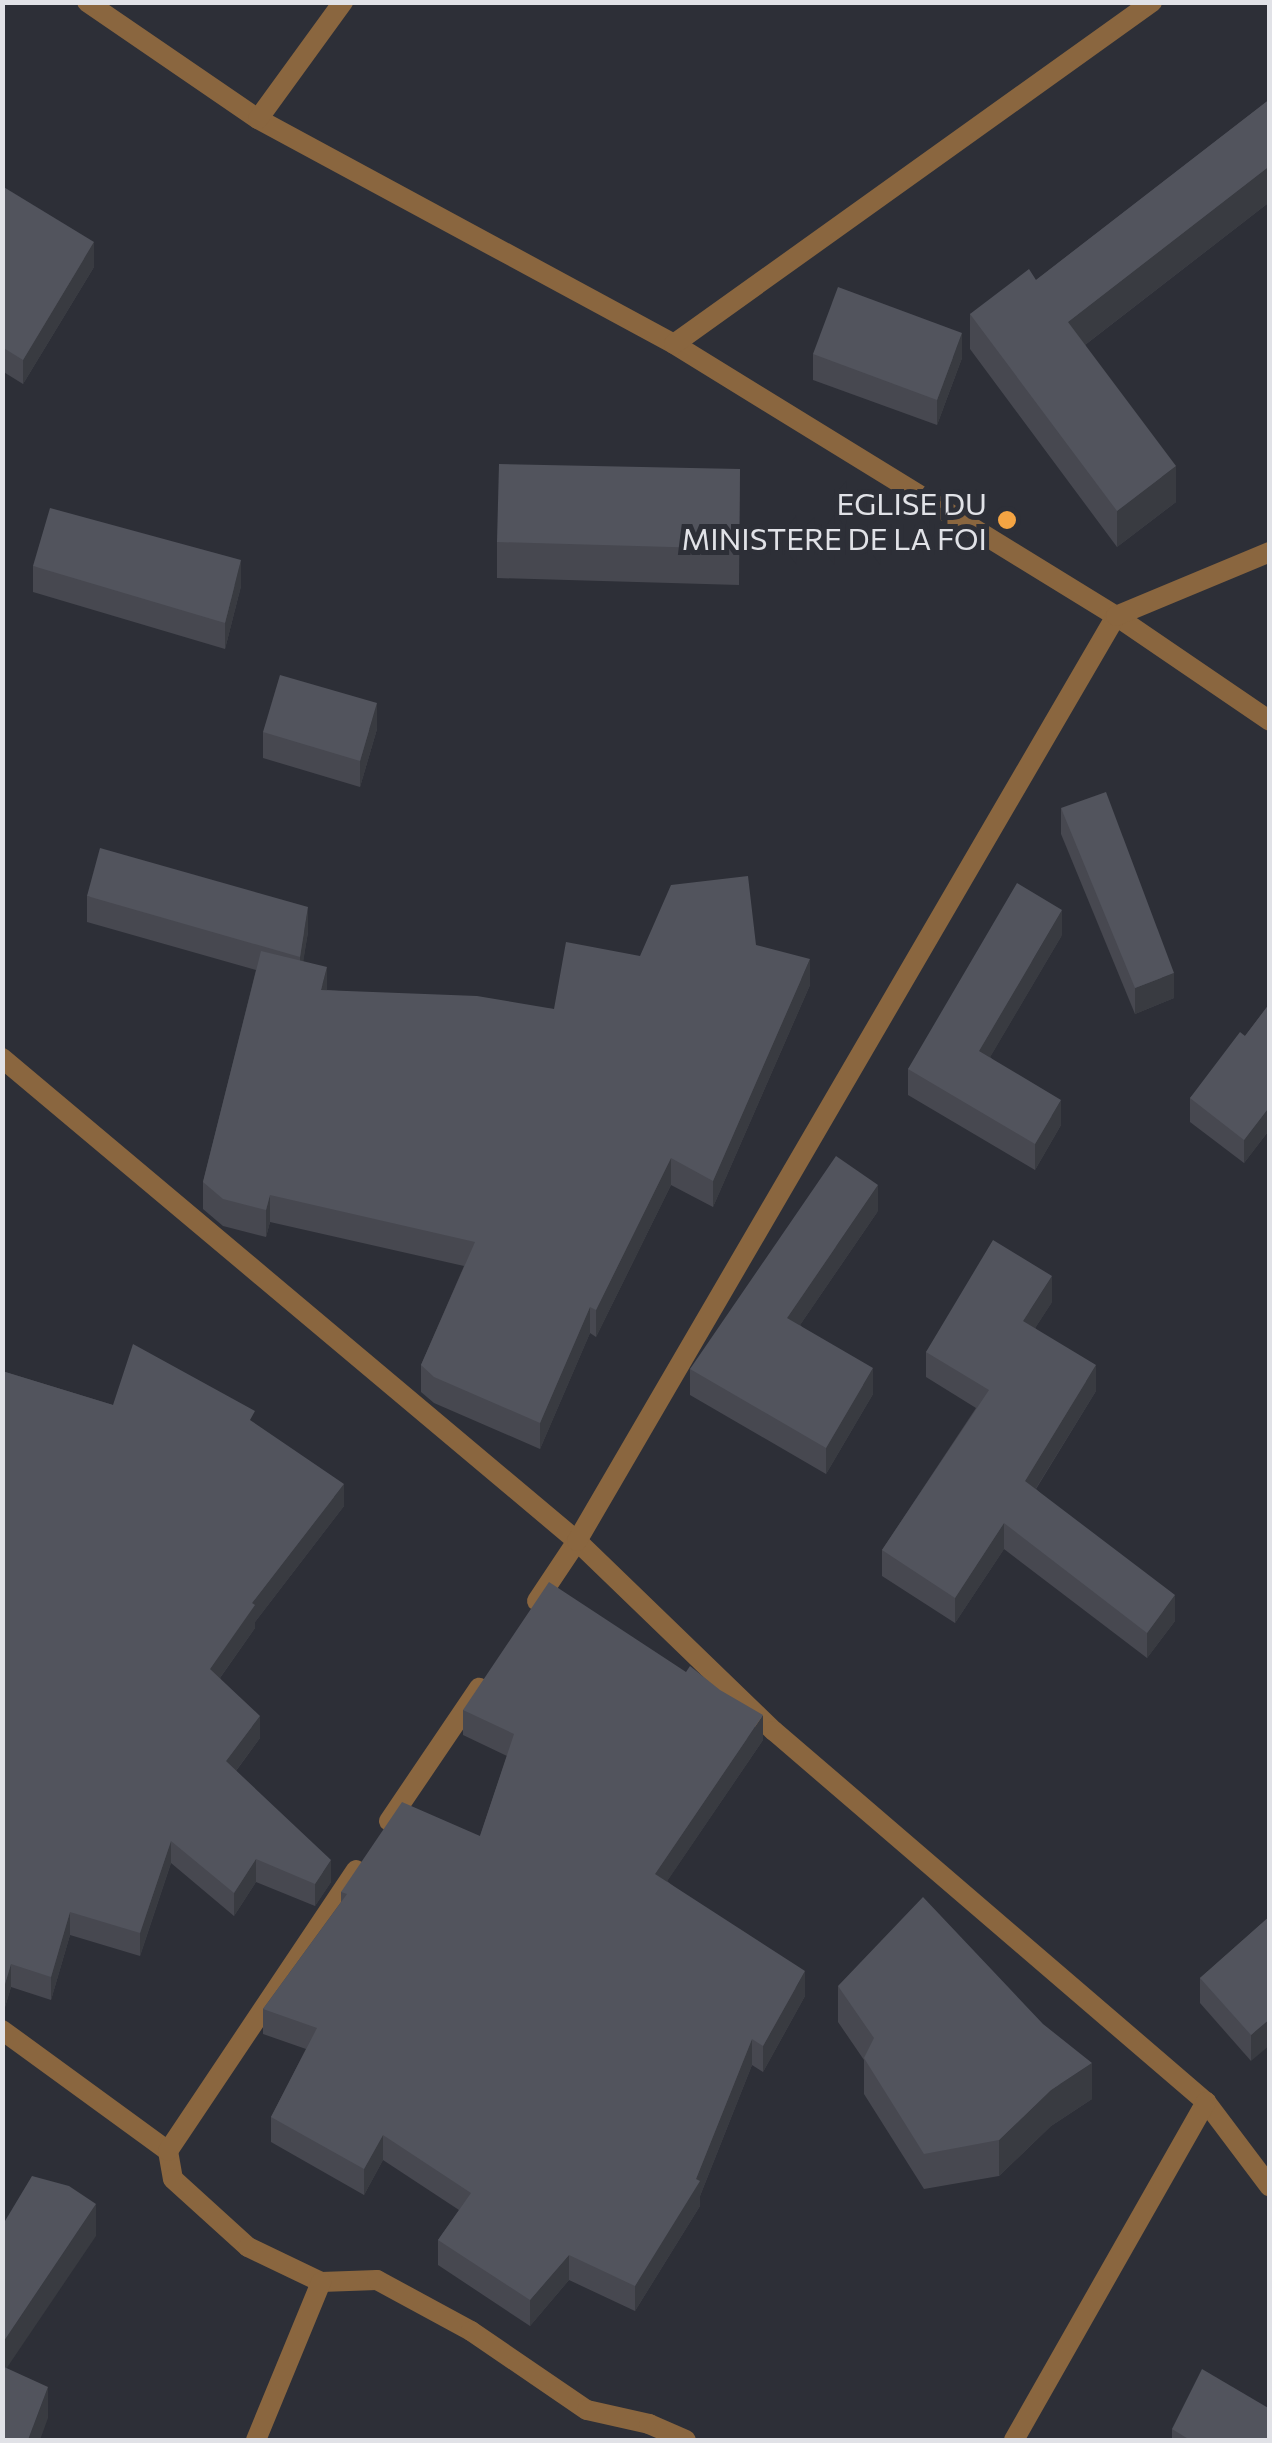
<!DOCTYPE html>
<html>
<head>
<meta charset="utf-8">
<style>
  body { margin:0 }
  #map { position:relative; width:1272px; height:2443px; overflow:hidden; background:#2d2f37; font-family:Commissioner,sans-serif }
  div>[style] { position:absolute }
  .minor>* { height:20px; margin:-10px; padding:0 10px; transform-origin:10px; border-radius:10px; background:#8a663f }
  .wall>* { inset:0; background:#474850 }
  .shaded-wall>* { inset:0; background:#393b41 }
  .building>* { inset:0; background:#52545d }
  .dots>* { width:28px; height:28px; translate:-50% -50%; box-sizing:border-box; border:5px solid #2d2f37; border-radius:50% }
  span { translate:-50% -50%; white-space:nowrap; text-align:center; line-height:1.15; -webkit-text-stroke:10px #2d2f37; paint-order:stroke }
  .poi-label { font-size:30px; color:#e1e2e7 }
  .right { translate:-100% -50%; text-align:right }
  .frame { position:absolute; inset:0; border:5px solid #e1e2e7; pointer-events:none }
</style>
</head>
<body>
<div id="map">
  <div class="minor">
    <i style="left:87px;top:2px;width:207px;rotate:34.4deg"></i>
    <i style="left:258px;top:119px;width:473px;rotate:28.4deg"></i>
    <i style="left:674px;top:344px;width:519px;rotate:31.61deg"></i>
    <i style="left:1116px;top:616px;width:186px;rotate:34.3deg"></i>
    <i style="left:258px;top:119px;width:145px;rotate:-54deg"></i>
    <i style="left:674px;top:344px;width:588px;rotate:-35.58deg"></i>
    <i style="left:2px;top:1058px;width:751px;rotate:40.03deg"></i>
    <i style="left:577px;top:1541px;width:274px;rotate:44deg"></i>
    <i style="left:774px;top:1731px;width:569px;rotate:40.66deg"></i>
    <i style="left:1206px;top:2102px;width:106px;rotate:53deg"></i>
    <i style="left:537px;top:1601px;width:72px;rotate:-56.3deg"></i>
    <i style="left:577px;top:1541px;width:1071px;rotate:-59.77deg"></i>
    <i style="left:1116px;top:616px;width:167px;rotate:-22.6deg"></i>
    <i style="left:389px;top:1821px;width:161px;rotate:-55.9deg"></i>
    <i style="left:2px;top:2030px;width:205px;rotate:36.1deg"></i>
    <i style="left:168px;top:2151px;width:28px;rotate:80deg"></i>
    <i style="left:173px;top:2179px;width:101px;rotate:42.2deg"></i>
    <i style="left:248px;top:2247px;width:81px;rotate:25.6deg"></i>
    <i style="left:321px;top:2282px;width:56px;rotate:-2deg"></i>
    <i style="left:377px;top:2280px;width:107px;rotate:28.5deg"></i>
    <i style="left:471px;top:2331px;width:140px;rotate:34.3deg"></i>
    <i style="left:587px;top:2410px;width:64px;rotate:12.7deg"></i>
    <i style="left:649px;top:2424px;width:40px;rotate:23.4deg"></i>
    <i style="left:168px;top:2151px;width:338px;rotate:-56.2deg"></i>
    <i style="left:256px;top:2440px;width:171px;rotate:-67.6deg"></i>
    <i style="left:1014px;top:2440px;width:389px;rotate:-60.4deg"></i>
  </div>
  <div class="wall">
    <i style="clip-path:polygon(1270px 99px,1270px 208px,1267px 204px,1085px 345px,1176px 502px,1117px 547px,970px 349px,970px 314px,1036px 280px)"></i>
    <i style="clip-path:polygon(2px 186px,94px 267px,23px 384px,2px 371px)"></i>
    <i style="clip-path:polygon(813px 354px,962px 358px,937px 425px,813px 380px)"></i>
    <i style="clip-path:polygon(740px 469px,739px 585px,497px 578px,497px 542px)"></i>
    <i style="clip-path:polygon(33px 566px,241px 586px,225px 649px,33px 592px)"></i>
    <i style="clip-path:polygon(377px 729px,360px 787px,263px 758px,263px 732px)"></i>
    <i style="clip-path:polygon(1061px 808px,1174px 998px,1135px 1014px,1061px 834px)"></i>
    <i style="clip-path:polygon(87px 896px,308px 932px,303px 961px,327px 990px,554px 1009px,640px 956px,756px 945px,810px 985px,713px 1207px,671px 1185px,596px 1337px,590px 1333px,540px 1449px,434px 1403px,421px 1392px,421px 1365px,464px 1266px,270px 1222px,266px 1237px,223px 1226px,203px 1209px,203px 1182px,256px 970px,87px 922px)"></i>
    <i style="clip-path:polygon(1062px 935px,990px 1057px,1061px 1125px,1035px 1170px,908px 1095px,908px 1069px)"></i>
    <i style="clip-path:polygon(1270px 1003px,1270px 1135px,1267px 1133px,1244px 1163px,1190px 1122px,1190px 1098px,1245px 1036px)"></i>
    <i style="clip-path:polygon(878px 1211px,800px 1325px,873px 1394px,826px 1474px,690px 1395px,690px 1369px)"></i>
    <i style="clip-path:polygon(1052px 1302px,1035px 1328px,1096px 1391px,1036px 1489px,1175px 1621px,1147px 1658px,1004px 1549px,955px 1623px,882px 1576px,882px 1550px,976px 1408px,926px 1377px,926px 1352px)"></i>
    <i style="clip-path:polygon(2px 1371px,113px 1405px,255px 1424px,344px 1506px,255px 1622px,255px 1628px,220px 1678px,260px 1738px,236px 1771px,331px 1882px,315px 1906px,256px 1882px,234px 1916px,171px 1863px,140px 1956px,70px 1935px,51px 2000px,11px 1987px,2px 2017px)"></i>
    <i style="clip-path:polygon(463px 1710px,763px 1740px,667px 1881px,805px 1996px,763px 2072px,752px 2065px,700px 2196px,700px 2206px,635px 2311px,569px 2280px,530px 2326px,438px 2265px,438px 2240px,459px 2210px,383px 2160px,364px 2195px,271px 2142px,271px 2117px,306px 2049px,263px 2034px,263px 2009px,341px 1902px,341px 1892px,480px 1836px,507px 1756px,463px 1735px)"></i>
    <i style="clip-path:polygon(1270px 1916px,1251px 2061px,1200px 2003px,1200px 1978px)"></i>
    <i style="clip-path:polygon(838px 1986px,1092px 2099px,1051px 2126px,999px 2176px,924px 2189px,864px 2094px,864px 2060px,838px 2022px)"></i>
    <i style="clip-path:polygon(1268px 2410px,1270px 2440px,1172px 2440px,1172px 2429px)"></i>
  </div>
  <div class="shaded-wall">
    <i style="clip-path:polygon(1267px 168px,1267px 204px,1068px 358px,1068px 322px)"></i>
    <i style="clip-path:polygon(94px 242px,94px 267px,23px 384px,23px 360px)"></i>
    <i style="clip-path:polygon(962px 333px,962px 358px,937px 425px,937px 400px)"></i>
    <i style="clip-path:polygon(1176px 466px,1176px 502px,1117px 547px,1117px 511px)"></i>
    <i style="clip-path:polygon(241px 560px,241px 586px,225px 649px,225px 623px)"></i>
    <i style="clip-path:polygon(377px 703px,377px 729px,360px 787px,360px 761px)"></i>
    <i style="clip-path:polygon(308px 907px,308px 932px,300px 982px,300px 957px)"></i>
    <i style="clip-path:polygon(1062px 910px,1062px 935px,979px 1076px,979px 1051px)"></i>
    <i style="clip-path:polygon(810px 959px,810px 985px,713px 1207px,713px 1181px)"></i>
    <i style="clip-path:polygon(327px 967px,327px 993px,321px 990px)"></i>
    <i style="clip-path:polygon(1174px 973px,1174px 998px,1135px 1014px,1135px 988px)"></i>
    <i style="clip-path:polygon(1061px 1100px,1061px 1125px,1035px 1170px,1035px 1144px)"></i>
    <i style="clip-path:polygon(1267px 1110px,1267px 1133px,1244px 1163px,1244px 1140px)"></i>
    <i style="clip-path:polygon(671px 1158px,671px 1185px,596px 1337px,596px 1310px)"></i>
    <i style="clip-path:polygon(878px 1185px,878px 1211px,787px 1344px,787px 1318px)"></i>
    <i style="clip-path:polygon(270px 1195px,270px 1222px,266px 1237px,266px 1210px)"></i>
    <i style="clip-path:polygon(1052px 1276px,1052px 1302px,1023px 1347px,1023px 1321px)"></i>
    <i style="clip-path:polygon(590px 1307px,590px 1333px,540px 1449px,540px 1423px)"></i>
    <i style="clip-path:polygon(1096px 1365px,1096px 1391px,1025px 1506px,1025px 1481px)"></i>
    <i style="clip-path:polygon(873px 1368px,873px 1394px,826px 1474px,826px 1448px)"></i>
    <i style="clip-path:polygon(344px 1484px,344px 1506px,255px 1622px,255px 1628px,210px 1692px,210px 1669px,252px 1603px)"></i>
    <i style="clip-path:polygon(1004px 1523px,1004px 1549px,955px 1623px,955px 1598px)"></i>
    <i style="clip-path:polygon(1175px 1595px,1175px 1621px,1147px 1658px,1147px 1633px)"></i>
    <i style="clip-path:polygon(763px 1715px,763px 1740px,655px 1899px,655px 1874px)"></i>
    <i style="clip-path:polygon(260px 1716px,260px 1738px,226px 1784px,226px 1761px)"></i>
    <i style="clip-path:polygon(171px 1841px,171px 1863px,140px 1956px,140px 1933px)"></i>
    <i style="clip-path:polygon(256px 1859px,256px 1882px,234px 1916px,234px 1893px)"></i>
    <i style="clip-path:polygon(331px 1860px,331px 1882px,315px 1906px,315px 1884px)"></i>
    <i style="clip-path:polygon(70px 1912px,70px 1935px,51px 2000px,51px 1977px)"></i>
    <i style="clip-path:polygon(11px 1964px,11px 1987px,2px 2017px,2px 1994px)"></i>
    <i style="clip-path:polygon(805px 1971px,805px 1996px,763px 2072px,763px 2046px)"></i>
    <i style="clip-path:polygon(1270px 2019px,1270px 2045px,1251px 2061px,1251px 2035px)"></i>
    <i style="clip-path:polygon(752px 2039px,752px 2065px,700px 2196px,700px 2206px,635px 2311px,635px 2286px,696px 2179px)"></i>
    <i style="clip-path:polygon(1092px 2063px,1092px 2099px,1051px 2126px,999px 2176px,999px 2140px,1051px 2090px)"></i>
    <i style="clip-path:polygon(383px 2135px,383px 2160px,364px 2195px,364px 2169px)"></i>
    <i style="clip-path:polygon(96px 2204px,96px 2236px,2px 2375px,2px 2344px)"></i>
    <i style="clip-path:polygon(569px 2255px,569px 2280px,530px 2326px,530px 2300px)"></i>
    <i style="clip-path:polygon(48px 2387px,48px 2418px,40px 2440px,28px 2440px)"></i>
  </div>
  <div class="building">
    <i style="clip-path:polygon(1270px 99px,1270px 172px,1267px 168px,1068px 322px,1176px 466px,1117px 511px,970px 314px,1029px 269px,1036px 280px)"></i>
    <i style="clip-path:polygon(2px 186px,94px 242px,23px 360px,2px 347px)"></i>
    <i style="clip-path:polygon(838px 287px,962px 333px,937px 400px,813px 354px)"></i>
    <i style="clip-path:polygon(499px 464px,740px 469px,739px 549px,497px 542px)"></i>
    <i style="clip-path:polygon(50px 508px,241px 560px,225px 623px,33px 566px)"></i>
    <i style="clip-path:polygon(280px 675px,377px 703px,360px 761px,263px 732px)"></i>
    <i style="clip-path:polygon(1106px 792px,1174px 973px,1135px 988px,1061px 808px)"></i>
    <i style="clip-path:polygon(100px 848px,308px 907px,300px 957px,87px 896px)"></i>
    <i style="clip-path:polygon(748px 876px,756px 945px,810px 959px,713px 1181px,671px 1158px,596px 1310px,590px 1307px,540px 1423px,434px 1377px,421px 1365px,475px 1242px,270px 1195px,266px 1210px,223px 1199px,203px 1182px,261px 951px,327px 967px,321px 990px,477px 996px,554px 1009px,566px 942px,640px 956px,671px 885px)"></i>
    <i style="clip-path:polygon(1017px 883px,1062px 910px,979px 1051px,1061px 1100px,1035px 1144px,908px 1069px)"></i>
    <i style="clip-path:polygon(1270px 1003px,1270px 1112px,1267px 1110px,1244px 1140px,1190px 1098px,1240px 1032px,1245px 1036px)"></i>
    <i style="clip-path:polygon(836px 1156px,878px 1185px,787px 1318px,873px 1368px,826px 1448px,690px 1369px)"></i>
    <i style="clip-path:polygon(993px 1240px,1052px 1276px,1023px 1321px,1096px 1365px,1025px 1481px,1175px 1595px,1147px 1633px,1004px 1523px,955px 1598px,882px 1550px,989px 1390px,926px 1352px)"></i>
    <i style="clip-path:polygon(133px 1344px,255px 1411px,250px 1420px,344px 1484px,252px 1603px,255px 1605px,210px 1669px,260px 1716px,226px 1761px,331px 1860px,315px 1884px,256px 1859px,234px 1893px,171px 1841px,140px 1933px,70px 1912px,51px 1977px,11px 1964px,2px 1994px,2px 1371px,113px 1405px)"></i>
    <i style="clip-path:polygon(549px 1582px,686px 1672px,690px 1666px,720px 1690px,763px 1715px,655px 1874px,805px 1971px,763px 2046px,752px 2039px,696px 2179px,700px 2181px,635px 2286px,569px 2255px,530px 2300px,438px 2240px,471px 2193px,383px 2135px,364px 2169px,271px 2117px,317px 2028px,263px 2009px,347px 1894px,341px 1892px,402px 1802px,480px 1836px,514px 1734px,463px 1710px)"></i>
    <i style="clip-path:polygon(923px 1897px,1043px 2024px,1092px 2063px,1051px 2090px,999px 2140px,924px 2154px,864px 2058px,874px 2038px,838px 1986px)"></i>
    <i style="clip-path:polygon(1270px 1916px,1270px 2019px,1251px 2035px,1200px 1978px)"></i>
    <i style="clip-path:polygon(32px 2176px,69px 2186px,96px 2204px,2px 2344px,2px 2226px)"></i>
    <i style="clip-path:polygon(2px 2366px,48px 2387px,28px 2440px,2px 2440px)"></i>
    <i style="clip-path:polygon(1202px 2369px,1270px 2409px,1270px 2440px,1190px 2440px,1172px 2429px)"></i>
  </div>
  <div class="dots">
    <i style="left:1007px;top:520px;background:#f4a443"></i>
  </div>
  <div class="poi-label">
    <span class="right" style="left:987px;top:520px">EGLISE DU<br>MINISTERE DE LA FOI</span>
  </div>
  <div class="frame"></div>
</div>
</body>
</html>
